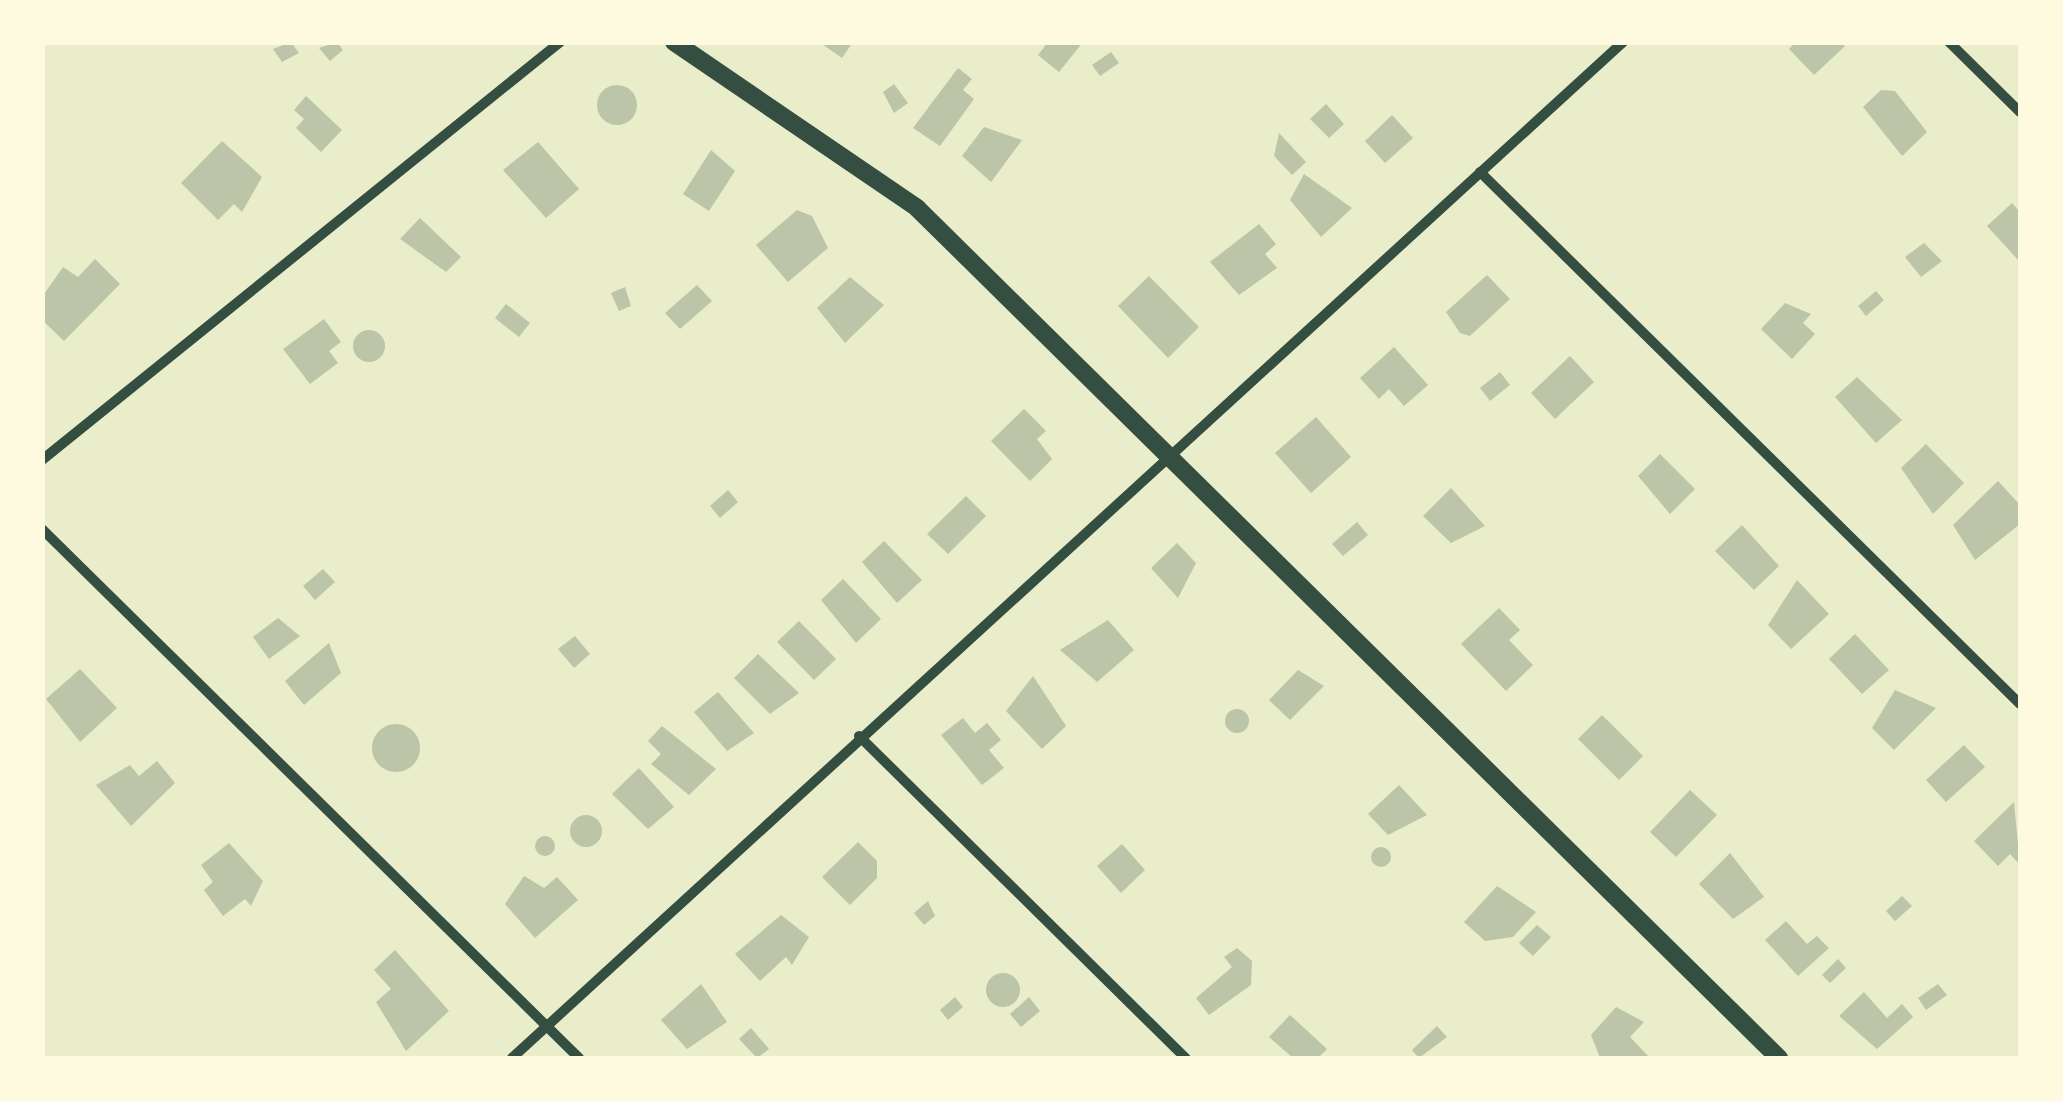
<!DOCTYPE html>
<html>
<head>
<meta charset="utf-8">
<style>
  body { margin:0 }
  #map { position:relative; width:2063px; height:1101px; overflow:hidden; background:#e9edc9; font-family:Quicksand,sans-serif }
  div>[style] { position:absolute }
  .building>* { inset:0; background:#bcc5a7 }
  .round { border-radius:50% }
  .minor>* { height:10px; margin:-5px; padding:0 5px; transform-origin:5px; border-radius:5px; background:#344e41 }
  .tertiary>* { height:18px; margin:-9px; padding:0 9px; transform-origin:9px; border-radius:9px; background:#344e41 }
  span { translate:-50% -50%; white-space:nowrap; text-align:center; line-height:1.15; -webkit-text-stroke:10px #fefae0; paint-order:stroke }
  .frame { position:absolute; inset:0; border:45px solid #fefae0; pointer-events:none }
</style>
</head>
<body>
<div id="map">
  <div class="building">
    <i style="clip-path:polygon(291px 42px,299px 53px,282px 62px,273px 49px)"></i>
    <i style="clip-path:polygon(337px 42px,343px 50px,330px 61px,319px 48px)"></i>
    <i style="clip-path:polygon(819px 42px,853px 42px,842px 58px)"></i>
    <i style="clip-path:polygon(1048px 42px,1083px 42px,1059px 72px,1038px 55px)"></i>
    <i style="clip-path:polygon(1796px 42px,1842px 42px,1845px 46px,1814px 75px,1789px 49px)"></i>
    <i style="clip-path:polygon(1111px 52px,1119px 63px,1100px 76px,1092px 65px)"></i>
    <i style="clip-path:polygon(958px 68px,972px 79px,963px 90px,974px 99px,940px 146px,913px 128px)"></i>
    <i style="clip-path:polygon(894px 84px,908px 103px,894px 113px,883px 92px)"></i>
    <i class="round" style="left:597px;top:85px;width:40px;height:40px"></i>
    <i style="clip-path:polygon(1881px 90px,1895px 91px,1927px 132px,1902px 156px,1863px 107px)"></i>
    <i style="clip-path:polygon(306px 96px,342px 130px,321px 152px,296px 128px,304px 119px,294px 110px)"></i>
    <i style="clip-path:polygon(1326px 104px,1344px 124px,1329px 138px,1310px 119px)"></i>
    <i style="clip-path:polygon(1392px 115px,1413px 138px,1385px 163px,1365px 141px)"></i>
    <i style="clip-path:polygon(984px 127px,1022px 140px,991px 182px,962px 156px)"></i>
    <i style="clip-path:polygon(1279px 133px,1306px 162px,1292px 175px,1274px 156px)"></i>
    <i style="clip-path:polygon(222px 141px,262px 177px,242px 212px,234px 204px,218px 220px,181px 183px)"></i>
    <i style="clip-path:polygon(538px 142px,579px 189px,546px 218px,503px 170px)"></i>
    <i style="clip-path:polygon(711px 150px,735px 171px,709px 211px,683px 194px)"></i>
    <i style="clip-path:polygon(1304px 174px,1352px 208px,1321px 237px,1290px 200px)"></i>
    <i style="clip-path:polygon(2012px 203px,2020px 212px,2020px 262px,1987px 226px)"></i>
    <i style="clip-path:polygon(797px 210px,812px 216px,828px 248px,788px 282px,756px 245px)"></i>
    <i style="clip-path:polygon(420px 218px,461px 257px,446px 272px,400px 239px)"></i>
    <i style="clip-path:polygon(1259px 224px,1276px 244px,1265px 254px,1277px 268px,1239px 295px,1210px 262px)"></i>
    <i style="clip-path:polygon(1924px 243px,1942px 261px,1921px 277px,1905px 257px)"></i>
    <i style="clip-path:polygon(95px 259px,120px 284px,64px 341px,42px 320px,42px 297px,63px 267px,78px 277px)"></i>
    <i style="clip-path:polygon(1487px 275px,1510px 299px,1470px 336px,1460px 333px,1446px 312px)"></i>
    <i style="clip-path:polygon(1149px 276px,1199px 327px,1168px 358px,1118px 306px)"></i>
    <i style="clip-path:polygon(850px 277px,884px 305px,845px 343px,817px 308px)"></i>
    <i style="clip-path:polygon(697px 285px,712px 301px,680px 329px,665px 313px)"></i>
    <i style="clip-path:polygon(625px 287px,631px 306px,619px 311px,611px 293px)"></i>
    <i style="clip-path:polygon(1876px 291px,1884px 300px,1866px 316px,1858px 306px)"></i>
    <i style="clip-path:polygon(1785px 303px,1811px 314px,1803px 323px,1815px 334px,1792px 359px,1761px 329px)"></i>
    <i style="clip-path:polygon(506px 304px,530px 323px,519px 337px,495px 318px)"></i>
    <i style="clip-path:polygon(324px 319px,341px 342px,329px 351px,338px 363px,310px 384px,283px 349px)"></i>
    <i class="round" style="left:353px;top:330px;width:32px;height:32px"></i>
    <i style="clip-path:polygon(1394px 347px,1428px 385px,1404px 406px,1389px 389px,1379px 399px,1360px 378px)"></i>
    <i style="clip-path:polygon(1570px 356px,1594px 382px,1555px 419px,1531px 393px)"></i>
    <i style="clip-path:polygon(1500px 372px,1510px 385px,1490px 401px,1480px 388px)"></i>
    <i style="clip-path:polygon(1857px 377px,1902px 420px,1876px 443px,1835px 397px)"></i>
    <i style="clip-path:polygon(1024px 409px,1046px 431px,1037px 439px,1052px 459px,1030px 481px,991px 441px)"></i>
    <i style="clip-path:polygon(1316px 417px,1351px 457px,1311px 493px,1275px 453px)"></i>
    <i style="clip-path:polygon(1926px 444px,1964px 483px,1933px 514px,1901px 468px)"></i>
    <i style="clip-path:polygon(1660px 454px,1695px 489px,1670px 514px,1638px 476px)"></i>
    <i style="clip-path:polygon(1998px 481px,2020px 505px,2020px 524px,1975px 560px,1953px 525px)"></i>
    <i style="clip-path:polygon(1451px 488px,1485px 526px,1451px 543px,1423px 516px)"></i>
    <i style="clip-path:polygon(728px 490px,738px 502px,720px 518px,710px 506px)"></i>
    <i style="clip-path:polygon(966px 496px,986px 516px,948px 554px,927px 534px)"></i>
    <i style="clip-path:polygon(1357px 522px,1368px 535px,1343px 556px,1332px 544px)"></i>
    <i style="clip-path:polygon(1742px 525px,1779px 566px,1754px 590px,1715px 551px)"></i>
    <i style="clip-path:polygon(884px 541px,922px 580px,897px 603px,862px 562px)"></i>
    <i style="clip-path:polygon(1177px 543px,1196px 563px,1178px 598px,1151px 568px)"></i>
    <i style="clip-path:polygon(323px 569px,335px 582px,315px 600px,303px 586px)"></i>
    <i style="clip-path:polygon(843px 579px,881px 619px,856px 643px,821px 600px)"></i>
    <i style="clip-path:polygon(1797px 580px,1829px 614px,1791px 649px,1768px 625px)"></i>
    <i style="clip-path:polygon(1499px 608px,1520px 630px,1509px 640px,1533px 665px,1506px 691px,1461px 644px)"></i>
    <i style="clip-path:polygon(278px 618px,300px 636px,269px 659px,253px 637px)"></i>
    <i style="clip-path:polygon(1108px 620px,1134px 650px,1097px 682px,1060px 650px)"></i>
    <i style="clip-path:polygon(799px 621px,836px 659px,814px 680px,777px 642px)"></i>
    <i style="clip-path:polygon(1855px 634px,1889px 670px,1862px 694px,1829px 659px)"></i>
    <i style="clip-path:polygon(575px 636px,590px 654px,574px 668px,558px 649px)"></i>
    <i style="clip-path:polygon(329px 643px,341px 673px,304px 705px,285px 681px)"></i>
    <i style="clip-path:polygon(758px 654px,799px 693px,770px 714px,734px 678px)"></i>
    <i style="clip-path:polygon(80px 669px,117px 708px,80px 742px,46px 699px)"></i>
    <i style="clip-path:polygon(1298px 670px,1324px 686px,1290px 720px,1269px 700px)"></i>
    <i style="clip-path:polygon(1033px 676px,1066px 726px,1042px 749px,1006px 711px)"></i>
    <i style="clip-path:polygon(1895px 690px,1936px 708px,1894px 750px,1872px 728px)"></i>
    <i style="clip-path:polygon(718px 692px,754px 733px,727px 751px,694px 712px)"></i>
    <i class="round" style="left:1225px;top:709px;width:24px;height:24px"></i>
    <i style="clip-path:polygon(1602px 715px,1643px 756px,1619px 780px,1578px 739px)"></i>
    <i style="clip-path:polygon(963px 718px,975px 733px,987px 723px,1001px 740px,989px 750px,1004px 768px,982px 785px,941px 735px)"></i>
    <i class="round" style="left:372px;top:724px;width:48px;height:48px"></i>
    <i style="clip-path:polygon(662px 726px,716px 769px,689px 795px,651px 764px,661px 754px,648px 741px)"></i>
    <i style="clip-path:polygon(1964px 745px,1985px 767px,1946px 802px,1926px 780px)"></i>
    <i style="clip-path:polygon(157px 761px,175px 783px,131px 826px,96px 785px,130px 765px,139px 776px)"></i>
    <i style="clip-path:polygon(639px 768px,674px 807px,648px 829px,612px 794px)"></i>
    <i style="clip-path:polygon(1399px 785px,1427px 815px,1388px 835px,1368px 814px)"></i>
    <i style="clip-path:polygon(1690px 790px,1717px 815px,1676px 857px,1650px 832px)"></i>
    <i style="clip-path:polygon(2014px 802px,2020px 865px,2010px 854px,1998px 866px,1974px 841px)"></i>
    <i class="round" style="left:570px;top:815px;width:32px;height:32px"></i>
    <i class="round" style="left:535px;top:836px;width:20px;height:20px"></i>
    <i style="clip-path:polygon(858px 842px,877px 861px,877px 878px,850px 905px,822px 877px)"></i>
    <i style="clip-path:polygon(229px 843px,263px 881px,251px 906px,245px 899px,223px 916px,204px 890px,213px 882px,201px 865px)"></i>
    <i style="clip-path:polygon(1122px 844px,1145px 870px,1121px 893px,1097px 866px)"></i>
    <i class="round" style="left:1371px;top:847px;width:20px;height:20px"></i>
    <i style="clip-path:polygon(1730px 853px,1764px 897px,1733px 919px,1699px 884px)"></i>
    <i style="clip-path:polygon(524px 876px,544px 888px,557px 877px,578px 900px,535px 938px,505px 904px)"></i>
    <i style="clip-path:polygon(1497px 886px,1536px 912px,1513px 937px,1485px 941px,1464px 922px)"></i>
    <i style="clip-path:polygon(1902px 896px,1912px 906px,1895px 921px,1886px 911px)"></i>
    <i style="clip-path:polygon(928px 901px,935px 916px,924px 925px,914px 913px)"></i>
    <i style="clip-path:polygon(781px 915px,809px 937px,792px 965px,786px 957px,760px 981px,735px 954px)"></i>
    <i style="clip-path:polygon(1786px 921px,1807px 944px,1817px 936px,1829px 948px,1798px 976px,1765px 940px)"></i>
    <i style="clip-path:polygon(1537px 925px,1551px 937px,1533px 956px,1519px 943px)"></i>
    <i style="clip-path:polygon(1237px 948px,1252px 961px,1251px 985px,1209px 1015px,1196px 998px,1232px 967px,1224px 957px)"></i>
    <i style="clip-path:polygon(395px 950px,449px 1011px,406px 1051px,376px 1002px,391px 989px,374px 970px)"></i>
    <i style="clip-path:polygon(1838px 959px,1846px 968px,1830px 983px,1822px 975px)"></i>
    <i class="round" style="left:986px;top:973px;width:34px;height:34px"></i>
    <i style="clip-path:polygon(701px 984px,727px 1022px,687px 1049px,661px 1020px)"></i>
    <i style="clip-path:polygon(1938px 984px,1947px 995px,1926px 1010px,1918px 998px)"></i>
    <i style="clip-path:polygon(1864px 992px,1887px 1018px,1902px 1004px,1913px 1017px,1877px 1049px,1839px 1016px)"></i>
    <i style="clip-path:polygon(955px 997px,963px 1007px,948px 1020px,940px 1010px)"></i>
    <i style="clip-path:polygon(1029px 997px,1040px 1011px,1021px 1027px,1010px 1014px)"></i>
    <i style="clip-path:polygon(1616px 1007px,1644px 1022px,1630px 1037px,1650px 1058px,1600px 1058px,1591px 1035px)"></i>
    <i style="clip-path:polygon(1290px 1015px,1327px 1049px,1318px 1058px,1293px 1058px,1269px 1037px)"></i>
    <i style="clip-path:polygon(1437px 1026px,1447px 1037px,1419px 1058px,1412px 1050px)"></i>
    <i style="clip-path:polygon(751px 1028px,769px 1049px,757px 1058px,739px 1039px)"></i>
  </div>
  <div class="minor">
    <i style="left:1949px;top:42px;width:100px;rotate:44.6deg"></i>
    <i style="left:1480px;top:172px;width:758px;rotate:44.57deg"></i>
    <i style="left:42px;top:460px;width:666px;rotate:-38.9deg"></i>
    <i style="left:42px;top:529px;width:754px;rotate:44.57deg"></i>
    <i style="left:859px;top:736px;width:459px;rotate:44.6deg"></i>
    <i style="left:512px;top:1058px;width:1506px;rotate:-42.44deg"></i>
  </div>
  <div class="tertiary">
    <i style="left:674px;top:42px;width:294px;rotate:34.3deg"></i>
    <i style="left:917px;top:208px;width:1211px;rotate:44.6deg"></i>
  </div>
  <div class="frame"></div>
</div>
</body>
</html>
